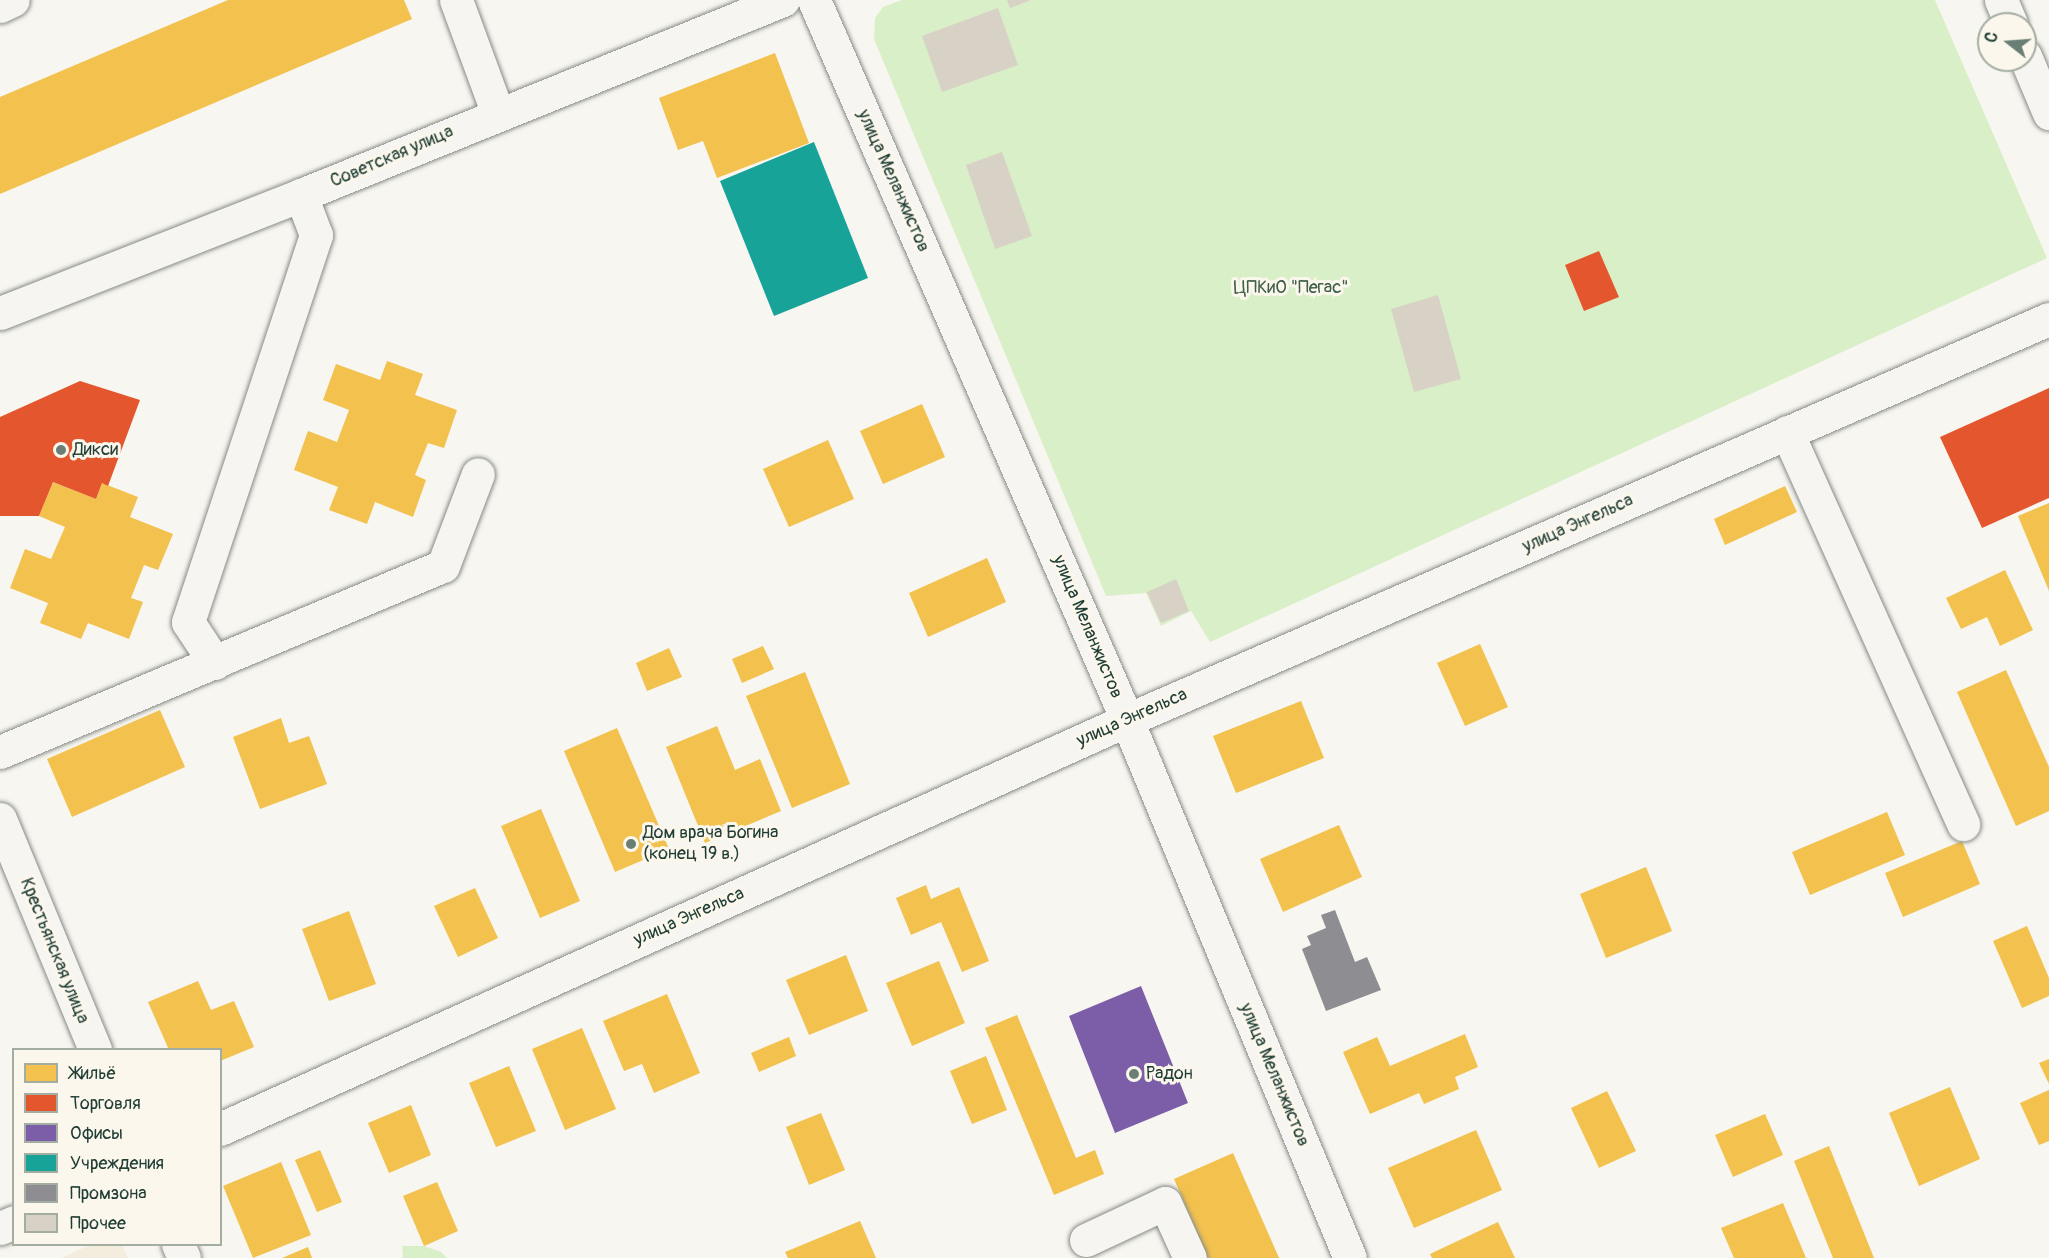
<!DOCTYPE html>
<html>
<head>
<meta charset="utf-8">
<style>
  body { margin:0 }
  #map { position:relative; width:2049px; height:1258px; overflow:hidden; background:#f8f6f0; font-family:Pangolin,sans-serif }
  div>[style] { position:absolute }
  .built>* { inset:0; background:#f4edde }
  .green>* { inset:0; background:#d9efc7 }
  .homes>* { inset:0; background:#f2c14e }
  .shops>* { inset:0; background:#e4572e }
  .offices>* { inset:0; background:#7b5ea7 }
  .public>* { inset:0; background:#17a398 }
  .industry>* { inset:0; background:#8d8d92 }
  .building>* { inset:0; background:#d8d2c6 }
  .roads { filter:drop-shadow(0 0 2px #868b86) drop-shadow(0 0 2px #868b86) }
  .minor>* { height:33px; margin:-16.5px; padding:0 16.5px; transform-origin:16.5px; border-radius:16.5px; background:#f6f5f1 }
  .major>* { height:33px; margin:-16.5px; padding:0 16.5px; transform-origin:16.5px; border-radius:16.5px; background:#f6f5f1 }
  .dots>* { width:16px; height:16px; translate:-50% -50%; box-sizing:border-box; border:3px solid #fbf7ec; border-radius:50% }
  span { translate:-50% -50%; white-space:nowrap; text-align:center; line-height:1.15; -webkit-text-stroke:6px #fbf7ec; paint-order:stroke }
  .street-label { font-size:18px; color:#1f3d34 }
  .park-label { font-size:18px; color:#3f5f4b }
  .poi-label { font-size:18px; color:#1f3d34 }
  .left { translate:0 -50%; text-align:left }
  .legend { position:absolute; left:12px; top:1048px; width:210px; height:198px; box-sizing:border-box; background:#fbf7ec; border:2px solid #a3ada2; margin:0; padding:8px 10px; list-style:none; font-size:18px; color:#1f3d34 }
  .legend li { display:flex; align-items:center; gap:12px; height:30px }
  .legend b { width:30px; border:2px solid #a3ada2 }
  .north { position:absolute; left:1977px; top:12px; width:60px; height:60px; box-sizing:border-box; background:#fbf7ec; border:2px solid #a3ada2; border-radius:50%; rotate:287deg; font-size:16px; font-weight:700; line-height:24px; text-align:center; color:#1f3d34 }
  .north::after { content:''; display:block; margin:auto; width:21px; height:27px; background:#6b7e76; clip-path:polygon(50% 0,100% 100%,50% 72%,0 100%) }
</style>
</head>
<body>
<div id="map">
  <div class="built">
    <i style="clip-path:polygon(92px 1244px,122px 1245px,128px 1258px,61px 1258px)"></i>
  </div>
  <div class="green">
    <i style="clip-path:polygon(902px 0,1935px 0,2047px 258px,1210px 642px,1191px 611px,1161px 626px,1146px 593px,1106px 596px,874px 39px,875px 18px,883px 7px)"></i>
    <i style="clip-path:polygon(402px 1246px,424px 1246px,441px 1252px,447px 1258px,403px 1258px)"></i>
  </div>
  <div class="homes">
    <i style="clip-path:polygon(228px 0,404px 0,412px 19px,0 194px,0 97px)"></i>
    <i style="clip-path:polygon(775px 53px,809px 143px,717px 178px,703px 141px,678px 150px,659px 98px)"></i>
    <i style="clip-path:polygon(387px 361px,423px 374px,415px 395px,457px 410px,444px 448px,428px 443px,415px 475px,426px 480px,413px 517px,375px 502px,367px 524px,329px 510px,338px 487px,294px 470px,308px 431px,337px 442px,349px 410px,323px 400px,336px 364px,380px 380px)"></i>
    <i style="clip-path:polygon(922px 404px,945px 457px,883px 484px,860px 431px)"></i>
    <i style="clip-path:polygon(828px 440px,854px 499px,789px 527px,763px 469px)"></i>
    <i style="clip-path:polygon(53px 482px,96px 499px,102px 483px,138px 497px,130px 517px,173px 534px,158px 570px,144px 565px,131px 598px,143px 602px,129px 639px,88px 623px,81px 639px,40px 623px,48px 603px,10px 588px,25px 549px,51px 559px,65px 527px,39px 516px)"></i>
    <i style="clip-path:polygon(1785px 486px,1797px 512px,1725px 545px,1714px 519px)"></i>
    <i style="clip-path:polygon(2049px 503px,2049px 591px,2018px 516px)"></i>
    <i style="clip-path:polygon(987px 558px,1006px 602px,928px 637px,909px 593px)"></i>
    <i style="clip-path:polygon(2005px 570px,2033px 630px,2000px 646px,1987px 617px,1961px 629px,1946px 598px)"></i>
    <i style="clip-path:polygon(1480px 644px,1508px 707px,1465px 726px,1437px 663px)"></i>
    <i style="clip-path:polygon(763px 646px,774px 669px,742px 683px,732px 659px)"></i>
    <i style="clip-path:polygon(669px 648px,682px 677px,647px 691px,636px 663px)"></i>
    <i style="clip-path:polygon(2006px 670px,2049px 767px,2049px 811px,2016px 826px,1957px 692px)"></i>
    <i style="clip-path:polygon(805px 672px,850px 784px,792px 808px,746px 696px)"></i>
    <i style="clip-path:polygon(1301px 701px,1324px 758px,1236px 793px,1213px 736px)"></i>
    <i style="clip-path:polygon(160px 710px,185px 767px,72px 817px,47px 759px)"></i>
    <i style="clip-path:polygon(281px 718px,289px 743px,309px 736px,327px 784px,260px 809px,233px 737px)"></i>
    <i style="clip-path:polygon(717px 726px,735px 770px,760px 759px,781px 811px,705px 843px,666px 747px)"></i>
    <i style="clip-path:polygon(617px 728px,669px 849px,615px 872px,564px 751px)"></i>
    <i style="clip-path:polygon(541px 809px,580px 901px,540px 918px,501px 826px)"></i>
    <i style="clip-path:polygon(1887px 812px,1905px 855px,1810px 895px,1792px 852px)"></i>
    <i style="clip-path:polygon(1339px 825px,1362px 877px,1283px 912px,1260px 859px)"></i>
    <i style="clip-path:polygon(1962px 841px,1980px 884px,1903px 917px,1885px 873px)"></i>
    <i style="clip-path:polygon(1646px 867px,1672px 931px,1606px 958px,1580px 894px)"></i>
    <i style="clip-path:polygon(926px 885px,931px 899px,959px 887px,989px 961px,962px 972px,941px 922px,911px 935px,896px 898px)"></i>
    <i style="clip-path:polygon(475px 888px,498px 938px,458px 957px,434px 906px)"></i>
    <i style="clip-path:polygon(349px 911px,376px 984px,329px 1001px,302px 929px)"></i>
    <i style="clip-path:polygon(2027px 926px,2049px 978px,2049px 996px,2022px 1008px,1993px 941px)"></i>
    <i style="clip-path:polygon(846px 955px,868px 1011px,809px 1035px,786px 980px)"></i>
    <i style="clip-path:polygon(939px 961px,965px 1023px,912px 1046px,886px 983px)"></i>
    <i style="clip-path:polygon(198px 981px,211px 1010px,234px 1001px,254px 1047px,220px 1061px,220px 1050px,169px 1050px,148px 1002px)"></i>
    <i style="clip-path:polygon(667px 994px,700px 1073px,654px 1093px,642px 1064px,624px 1071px,603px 1021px)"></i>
    <i style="clip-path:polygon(1017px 1015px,1076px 1158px,1095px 1150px,1104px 1174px,1054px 1195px,985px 1028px)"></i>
    <i style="clip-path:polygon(582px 1028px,616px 1109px,565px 1130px,532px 1049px)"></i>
    <i style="clip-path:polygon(1465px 1034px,1478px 1067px,1455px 1077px,1459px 1089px,1424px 1104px,1419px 1093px,1370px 1114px,1343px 1052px,1377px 1037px,1390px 1066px)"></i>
    <i style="clip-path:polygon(789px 1037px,796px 1056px,759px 1072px,751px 1053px)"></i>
    <i style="clip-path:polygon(986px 1056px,1007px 1110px,972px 1124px,950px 1071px)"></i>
    <i style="clip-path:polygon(2049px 1059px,2049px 1084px,2039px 1063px)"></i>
    <i style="clip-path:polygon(509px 1066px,536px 1131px,496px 1147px,469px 1083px)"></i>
    <i style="clip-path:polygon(1950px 1087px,1980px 1159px,1919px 1186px,1889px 1113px)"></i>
    <i style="clip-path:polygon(2049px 1090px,2049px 1141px,2039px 1145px,2020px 1103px)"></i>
    <i style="clip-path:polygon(1607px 1091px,1636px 1151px,1599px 1168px,1571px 1108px)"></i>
    <i style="clip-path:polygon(411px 1105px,431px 1155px,389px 1173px,368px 1123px)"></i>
    <i style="clip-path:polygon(821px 1113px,845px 1170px,809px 1185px,786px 1127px)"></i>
    <i style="clip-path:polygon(1765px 1114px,1783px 1155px,1733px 1177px,1715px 1135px)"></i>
    <i style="clip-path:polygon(1476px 1130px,1502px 1190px,1414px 1228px,1388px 1168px)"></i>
    <i style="clip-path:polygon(1829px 1146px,1874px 1258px,1833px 1258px,1794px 1161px)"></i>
    <i style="clip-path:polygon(320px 1150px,342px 1202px,317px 1212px,295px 1160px)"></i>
    <i style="clip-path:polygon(1233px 1153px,1279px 1258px,1208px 1258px,1174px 1179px)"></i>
    <i style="clip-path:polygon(281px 1162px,311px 1235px,253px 1258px,223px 1186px)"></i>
    <i style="clip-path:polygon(437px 1182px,458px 1231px,424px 1246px,403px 1196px)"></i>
    <i style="clip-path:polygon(1783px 1203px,1806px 1258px,1734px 1258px,1721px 1228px)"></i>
    <i style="clip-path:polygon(860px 1221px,876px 1258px,788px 1258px,785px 1252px)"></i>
    <i style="clip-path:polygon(1498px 1222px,1515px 1258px,1432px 1258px,1430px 1254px)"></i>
    <i style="clip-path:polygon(308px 1247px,312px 1258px,282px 1258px)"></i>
  </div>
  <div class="shops">
    <i style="clip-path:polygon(1599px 251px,1619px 297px,1584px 311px,1565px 265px)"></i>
    <i style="clip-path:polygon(80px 381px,140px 400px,108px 486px,102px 483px,96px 499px,53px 482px,39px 516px,0 516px,0 417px)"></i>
    <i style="clip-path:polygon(2049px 388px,2049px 498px,1982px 528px,1940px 437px)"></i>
  </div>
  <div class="offices">
    <i style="clip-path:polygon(1141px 986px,1188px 1103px,1115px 1133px,1069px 1016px)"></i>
  </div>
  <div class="public">
    <i style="clip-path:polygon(814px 142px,868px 278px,774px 316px,720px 181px)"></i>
  </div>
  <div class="industry">
    <i style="clip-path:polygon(1335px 910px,1355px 962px,1367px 957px,1381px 990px,1326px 1011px,1302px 949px,1311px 945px,1307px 936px,1326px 928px,1321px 915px)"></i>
  </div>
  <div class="building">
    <i style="clip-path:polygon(1007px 0,1031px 0,1010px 8px)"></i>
    <i style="clip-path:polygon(998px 8px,1018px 65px,942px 92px,922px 36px)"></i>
    <i style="clip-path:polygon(1002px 152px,1032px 236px,995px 249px,966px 165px)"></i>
    <i style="clip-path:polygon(1438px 295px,1461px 379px,1414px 392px,1391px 309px)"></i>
    <i style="clip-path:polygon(1176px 579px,1189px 611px,1161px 623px,1147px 592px)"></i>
  </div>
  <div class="roads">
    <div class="minor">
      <i style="left:456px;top:0;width:121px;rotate:69.8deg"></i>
      <i style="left:814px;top:0;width:785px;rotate:66.5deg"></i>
      <i style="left:1127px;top:720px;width:582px;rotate:67.49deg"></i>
      <i style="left:0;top:6px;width:14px;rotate:-25deg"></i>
      <i style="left:1787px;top:432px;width:430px;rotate:65.8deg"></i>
      <i style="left:215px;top:663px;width:49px;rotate:-123.4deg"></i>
      <i style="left:188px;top:622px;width:408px;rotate:-71.7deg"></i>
      <i style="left:316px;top:235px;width:43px;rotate:-110.6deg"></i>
      <i style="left:0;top:752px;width:480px;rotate:-22.8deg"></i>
      <i style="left:443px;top:566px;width:98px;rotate:-69.2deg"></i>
      <i style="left:0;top:819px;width:250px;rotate:67.6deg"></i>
      <i style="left:220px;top:1129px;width:995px;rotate:-24.27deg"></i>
      <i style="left:1127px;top:720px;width:1005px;rotate:-23.51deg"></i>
      <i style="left:0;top:1228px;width:15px;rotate:-23deg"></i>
      <i style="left:1086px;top:1240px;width:87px;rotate:-25.1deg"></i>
      <i style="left:1165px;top:1203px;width:60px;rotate:65.6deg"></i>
      <i style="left:178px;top:1244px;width:15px;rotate:67deg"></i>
    </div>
    <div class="major">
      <i style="left:2001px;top:0;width:26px;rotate:67deg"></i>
      <i style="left:2025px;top:56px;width:62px;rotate:67.2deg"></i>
      <i style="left:0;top:313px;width:323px;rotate:-21.4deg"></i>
      <i style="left:301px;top:195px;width:520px;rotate:-22.03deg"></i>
    </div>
  </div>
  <div class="dots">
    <i style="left:61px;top:450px;background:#6b7e76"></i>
    <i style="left:631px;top:844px;background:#6b7e76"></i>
    <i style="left:1134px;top:1074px;background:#6b7e76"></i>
  </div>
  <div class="street-label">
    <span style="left:392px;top:157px;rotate:-23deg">Советская улица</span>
    <span style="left:893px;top:181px;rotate:66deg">улица Меланжистов</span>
    <span style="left:1578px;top:524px;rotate:-24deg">улица Энгельса</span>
    <span style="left:1087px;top:627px;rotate:67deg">улица Меланжистов</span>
    <span style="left:1132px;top:718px;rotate:-24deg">улица Энгельса</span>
    <span style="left:689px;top:917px;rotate:-24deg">улица Энгельса</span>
    <span style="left:54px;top:951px;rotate:68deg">Крестьянская улица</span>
    <span style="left:1274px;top:1075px;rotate:67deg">улица Меланжистов</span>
  </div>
  <div class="park-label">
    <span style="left:1291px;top:288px">ЦПКиО "Пегас"</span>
  </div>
  <div class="poi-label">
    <span class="left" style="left:73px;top:450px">Дикси</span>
    <span class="left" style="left:643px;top:844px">Дом врача Богина<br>(конец 19 в.)</span>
    <span class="left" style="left:1146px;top:1074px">Радон</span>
  </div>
  <ul class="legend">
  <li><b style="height:16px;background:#f2c14e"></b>Жильё</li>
  <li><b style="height:16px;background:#e4572e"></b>Торговля</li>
  <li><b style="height:16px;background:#7b5ea7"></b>Офисы</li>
  <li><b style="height:16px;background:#17a398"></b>Учреждения</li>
  <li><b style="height:16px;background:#8d8d92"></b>Промзона</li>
  <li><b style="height:16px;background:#d8d2c6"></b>Прочее</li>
  </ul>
  <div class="north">С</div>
</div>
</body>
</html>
